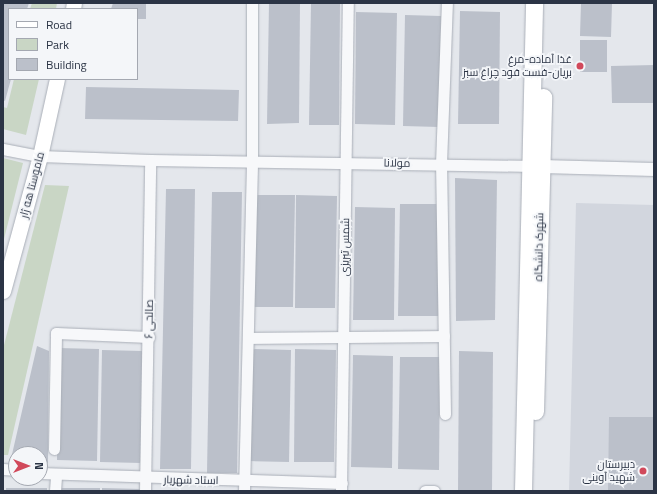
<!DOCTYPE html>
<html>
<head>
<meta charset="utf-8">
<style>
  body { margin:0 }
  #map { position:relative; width:657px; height:494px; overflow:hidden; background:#e4e7ec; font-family:"Titillium Web",Cairo,sans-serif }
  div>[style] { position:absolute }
  .built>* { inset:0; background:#d2d6de }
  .green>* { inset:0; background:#c9d6c5 }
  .building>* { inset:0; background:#bbc0ca }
  .roads { filter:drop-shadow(0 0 1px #a9aeb7) drop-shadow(0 0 1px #a9aeb7) }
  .minor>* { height:11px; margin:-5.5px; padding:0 5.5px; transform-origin:5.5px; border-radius:5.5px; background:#f7f8fa }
  .tertiary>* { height:13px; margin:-6.5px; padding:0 6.5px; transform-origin:6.5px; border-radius:6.5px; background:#f7f8fa }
  .secondary>* { height:15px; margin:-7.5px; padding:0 7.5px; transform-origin:7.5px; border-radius:7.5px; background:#fff }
  .primary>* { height:17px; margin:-8.5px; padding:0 8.5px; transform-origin:8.5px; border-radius:8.5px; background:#fff }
  .dots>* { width:11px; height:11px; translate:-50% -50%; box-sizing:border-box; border:2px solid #f4f6f9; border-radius:50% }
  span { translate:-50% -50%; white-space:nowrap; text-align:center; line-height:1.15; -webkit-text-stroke:3.5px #f4f6f9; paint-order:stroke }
  .poi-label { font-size:11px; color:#2b3445 }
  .right { translate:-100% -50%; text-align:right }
  .street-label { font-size:11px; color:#2b3445 }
  .frame { position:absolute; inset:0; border:4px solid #2b3445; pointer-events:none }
  .legend { position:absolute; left:8px; top:8px; width:130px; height:72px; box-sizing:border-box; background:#f4f6f9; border:1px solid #a4a8b1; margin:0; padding:5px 7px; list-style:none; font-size:12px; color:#2b3445 }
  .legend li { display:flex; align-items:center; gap:8px; height:20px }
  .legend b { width:20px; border:1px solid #a4a8b1 }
  .north { position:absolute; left:8px; top:446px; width:40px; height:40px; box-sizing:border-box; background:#f4f6f9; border:1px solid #a4a8b1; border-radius:50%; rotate:90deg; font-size:11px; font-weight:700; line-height:16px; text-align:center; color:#2b3445 }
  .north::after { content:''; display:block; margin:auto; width:14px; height:18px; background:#d1495b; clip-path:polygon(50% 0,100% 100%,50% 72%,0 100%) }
</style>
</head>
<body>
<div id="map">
  <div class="built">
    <i style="clip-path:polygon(576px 203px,654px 205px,654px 491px,569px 491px)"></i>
  </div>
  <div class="green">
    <i style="clip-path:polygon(32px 3px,57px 3px,56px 9px,30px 9px)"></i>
    <i style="clip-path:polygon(14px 79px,39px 79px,26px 135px,3px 129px,3px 107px,7px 108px)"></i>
    <i style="clip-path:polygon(3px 158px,23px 163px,3px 243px)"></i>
    <i style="clip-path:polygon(45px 185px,69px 186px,8px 455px,3px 455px,3px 349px)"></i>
  </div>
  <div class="building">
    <i style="clip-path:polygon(3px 3px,29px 3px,27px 9px,9px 9px,11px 79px,5px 101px,3px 100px)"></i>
    <i style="clip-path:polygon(113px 3px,146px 3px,146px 19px,137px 19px,137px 9px,111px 9px)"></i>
    <i style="clip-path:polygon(269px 3px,300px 3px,299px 123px,267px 124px)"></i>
    <i style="clip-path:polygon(311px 3px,340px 3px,339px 125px,309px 125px)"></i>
    <i style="clip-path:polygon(581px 3px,612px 3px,611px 37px,580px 36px)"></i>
    <i style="clip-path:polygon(460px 11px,500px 12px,499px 124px,458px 124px)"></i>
    <i style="clip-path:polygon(356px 12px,397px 13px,395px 125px,355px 124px)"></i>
    <i style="clip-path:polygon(405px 15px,441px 16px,439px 127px,403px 126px)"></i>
    <i style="clip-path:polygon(580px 40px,607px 40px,607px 72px,580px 72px)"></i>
    <i style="clip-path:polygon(654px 65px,654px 103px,612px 103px,611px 66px)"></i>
    <i style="clip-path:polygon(86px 87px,239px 90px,238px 121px,85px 119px)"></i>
    <i style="clip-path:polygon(455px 178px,497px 180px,495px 320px,456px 321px)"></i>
    <i style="clip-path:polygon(166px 189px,195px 189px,191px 469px,160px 469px)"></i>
    <i style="clip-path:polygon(212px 192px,242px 192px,237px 473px,207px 473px)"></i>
    <i style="clip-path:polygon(254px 195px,295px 195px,293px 307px,253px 307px)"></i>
    <i style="clip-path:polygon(296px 195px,337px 196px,335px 308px,295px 308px)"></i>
    <i style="clip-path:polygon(400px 204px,440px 204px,439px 316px,398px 316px)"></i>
    <i style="clip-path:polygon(355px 207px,395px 208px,394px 320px,353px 320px)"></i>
    <i style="clip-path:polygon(37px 346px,49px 351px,48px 463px,40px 463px,40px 454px,16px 454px,16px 463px,10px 463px)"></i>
    <i style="clip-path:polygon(58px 348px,99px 349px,97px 461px,57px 460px)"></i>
    <i style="clip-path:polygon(250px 349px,291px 350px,289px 462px,249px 461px)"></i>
    <i style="clip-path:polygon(295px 349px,336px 350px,334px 462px,294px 462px)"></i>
    <i style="clip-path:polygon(102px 350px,142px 351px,141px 463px,100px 462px)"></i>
    <i style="clip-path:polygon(459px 351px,493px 352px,492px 491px,458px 491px)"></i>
    <i style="clip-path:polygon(353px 355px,393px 356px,392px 468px,351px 467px)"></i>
    <i style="clip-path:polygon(400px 357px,440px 357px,439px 470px,398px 469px)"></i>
    <i style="clip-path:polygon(609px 417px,654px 417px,654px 491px,608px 491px)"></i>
    <i style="clip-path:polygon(6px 488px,47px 488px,47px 491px,6px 491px)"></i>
    <i style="clip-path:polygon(60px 488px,100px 488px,100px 491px,59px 491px)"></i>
    <i style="clip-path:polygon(102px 488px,142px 489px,142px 491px,102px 491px)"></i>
  </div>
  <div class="roads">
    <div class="minor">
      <i style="left:3px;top:149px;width:38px;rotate:11deg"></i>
      <i style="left:40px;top:156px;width:110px;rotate:2.1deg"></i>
      <i style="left:150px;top:160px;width:386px;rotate:0.9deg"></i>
      <i style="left:248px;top:338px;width:196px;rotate:-0.6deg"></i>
      <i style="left:445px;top:414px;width:250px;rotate:-90.9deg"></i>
      <i style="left:441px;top:164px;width:161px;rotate:-87.9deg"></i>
      <i style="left:54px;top:449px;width:116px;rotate:-89deg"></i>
      <i style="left:56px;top:333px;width:93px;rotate:2.5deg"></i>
      <i style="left:3px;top:469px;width:13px;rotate:4deg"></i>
      <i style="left:40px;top:473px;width:302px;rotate:1.9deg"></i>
      <i style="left:55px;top:491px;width:16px;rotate:-86deg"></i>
      <i style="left:145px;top:491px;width:331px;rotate:-89.1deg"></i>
      <i style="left:244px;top:491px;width:330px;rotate:-88.6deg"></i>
      <i style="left:252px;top:161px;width:158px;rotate:-90deg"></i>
      <i style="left:341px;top:491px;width:488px;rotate:-89.2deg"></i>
      <i style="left:425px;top:491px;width:9px"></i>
    </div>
    <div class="tertiary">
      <i style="left:541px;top:166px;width:113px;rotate:1.5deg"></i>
    </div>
    <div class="secondary">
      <i style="left:73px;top:9px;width:6px;rotate:-81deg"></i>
      <i style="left:3px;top:291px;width:140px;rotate:-74.7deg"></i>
      <i style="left:40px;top:156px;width:79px;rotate:-77.6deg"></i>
    </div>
    <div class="primary">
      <i style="left:535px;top:411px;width:314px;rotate:-88.5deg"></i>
      <i style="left:523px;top:491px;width:488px;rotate:-88.7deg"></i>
    </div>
  </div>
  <div class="dots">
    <i style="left:580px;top:66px;background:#d1495b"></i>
    <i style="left:643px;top:471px;background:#d1495b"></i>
  </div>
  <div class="poi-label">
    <span class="right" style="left:572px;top:66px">غذا آماده-مرغ<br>بریان-فست فود چراغ سبز</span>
    <span class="right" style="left:635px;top:471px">دبیرستان<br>شهید آوینی</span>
  </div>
  <div class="street-label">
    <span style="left:397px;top:163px;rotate:1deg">مولانا</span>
    <span style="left:32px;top:185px;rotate:-75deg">ماموستا هه ژار</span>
    <span style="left:345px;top:247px;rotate:-89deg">شمس تبریزی</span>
    <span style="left:539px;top:247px;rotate:-89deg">شهرک دانشگاه</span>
    <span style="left:149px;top:319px;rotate:-89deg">صالحی ۶</span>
    <span style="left:191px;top:480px;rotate:1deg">استاد شهریار</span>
  </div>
  <div class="frame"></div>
  <ul class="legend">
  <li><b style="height:5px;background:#fff"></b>Road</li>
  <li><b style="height:11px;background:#c9d6c5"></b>Park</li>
  <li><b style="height:11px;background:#bbc0ca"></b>Building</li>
  </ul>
  <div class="north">N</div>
</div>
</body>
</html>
